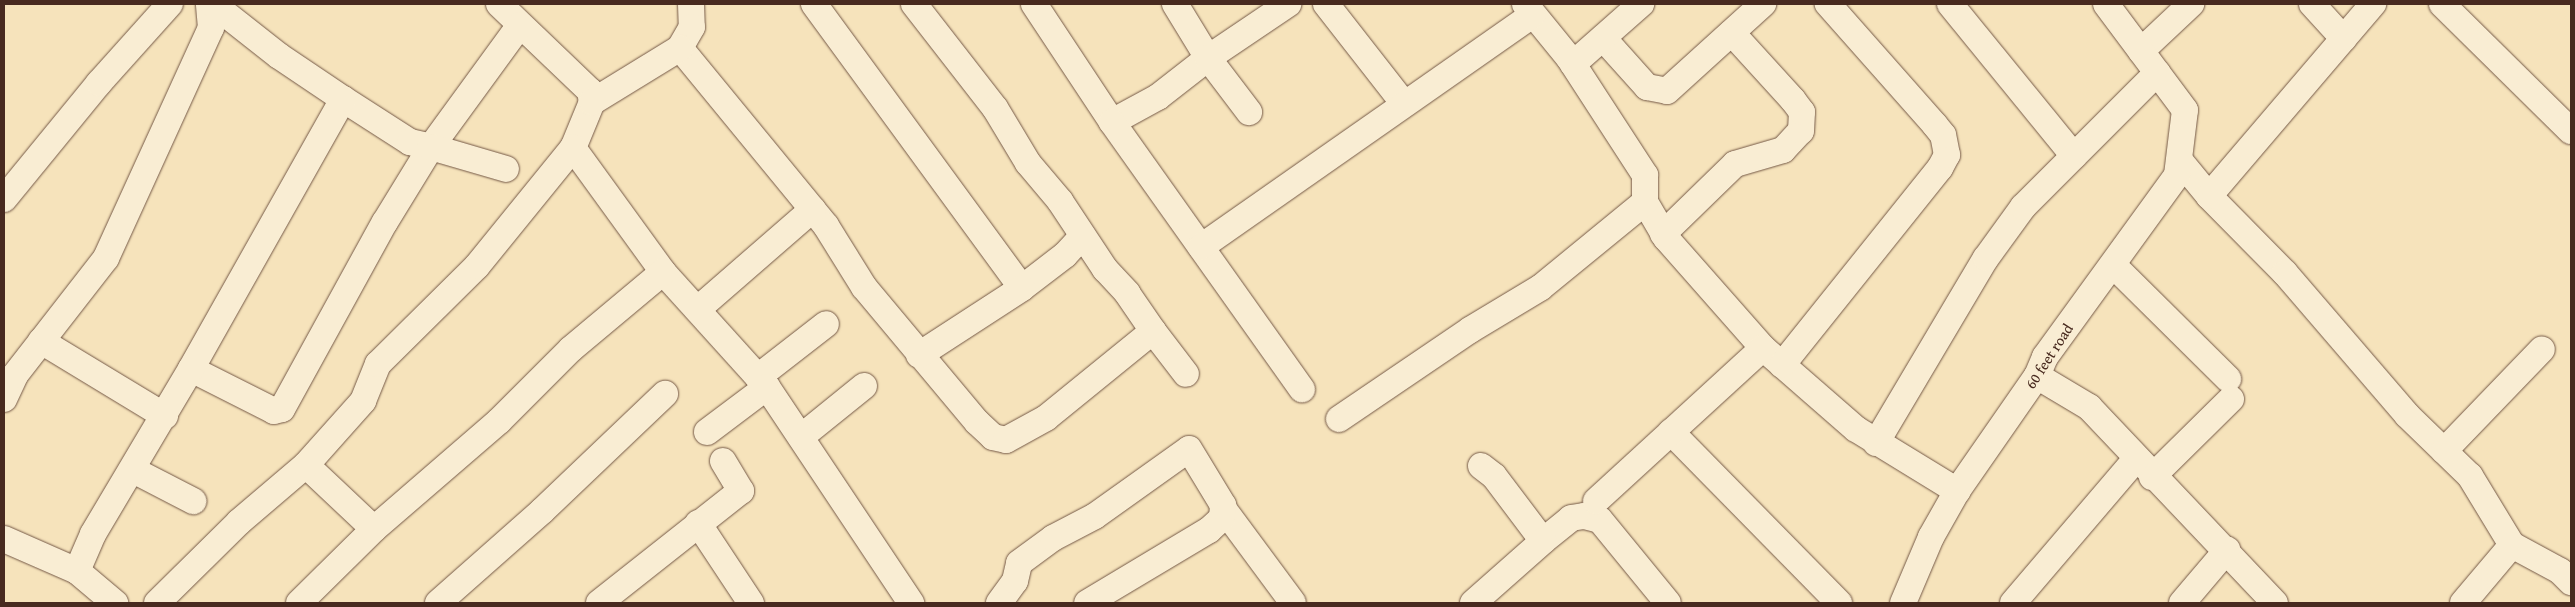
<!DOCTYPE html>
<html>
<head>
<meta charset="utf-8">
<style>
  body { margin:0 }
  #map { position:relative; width:2575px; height:607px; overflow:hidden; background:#f6e3bb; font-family:"Gentium Book Plus",serif }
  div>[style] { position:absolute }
  .roads { filter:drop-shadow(0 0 1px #745846) drop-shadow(0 0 1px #745846) }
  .minor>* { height:26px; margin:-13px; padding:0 13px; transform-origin:13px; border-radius:13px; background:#f9edd3 }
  span { translate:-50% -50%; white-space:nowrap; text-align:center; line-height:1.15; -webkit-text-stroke:4px #f9edd3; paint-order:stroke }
  .street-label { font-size:15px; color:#482a1f }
  .frame { position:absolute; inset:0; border:5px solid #482a1f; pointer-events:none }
</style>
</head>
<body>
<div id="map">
  <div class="roads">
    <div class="minor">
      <i style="left:499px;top:4px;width:126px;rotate:43.7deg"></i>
      <i style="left:590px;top:91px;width:11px;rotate:80deg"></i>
      <i style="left:592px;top:102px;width:50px;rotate:112.4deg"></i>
      <i style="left:573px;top:148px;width:153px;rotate:54deg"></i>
      <i style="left:663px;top:272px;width:155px;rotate:47.9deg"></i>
      <i style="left:767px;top:387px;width:260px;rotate:56.3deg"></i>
      <i style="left:691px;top:4px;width:23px;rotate:88deg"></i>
      <i style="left:692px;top:27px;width:24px;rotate:120deg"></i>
      <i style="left:680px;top:48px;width:230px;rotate:50.6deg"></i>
      <i style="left:826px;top:226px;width:72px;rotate:58.1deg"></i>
      <i style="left:864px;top:287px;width:176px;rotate:50.1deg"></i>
      <i style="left:977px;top:422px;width:22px;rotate:43deg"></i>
      <i style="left:993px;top:437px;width:13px;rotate:13deg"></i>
      <i style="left:1006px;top:440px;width:46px;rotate:-28.8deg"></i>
      <i style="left:1046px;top:418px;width:138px;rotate:-39.1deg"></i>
      <i style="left:1153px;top:331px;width:54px;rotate:52.5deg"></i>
      <i style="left:814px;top:4px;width:352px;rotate:53.8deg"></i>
      <i style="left:1022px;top:288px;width:54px;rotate:-37.5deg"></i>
      <i style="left:1065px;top:255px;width:26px;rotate:-47deg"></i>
      <i style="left:914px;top:4px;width:132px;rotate:52.1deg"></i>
      <i style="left:995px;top:108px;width:64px;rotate:59deg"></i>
      <i style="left:1028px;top:163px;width:50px;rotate:49.9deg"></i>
      <i style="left:1060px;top:201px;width:82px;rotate:56.5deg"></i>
      <i style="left:1105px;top:269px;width:33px;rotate:47deg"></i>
      <i style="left:1127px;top:293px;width:46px;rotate:55.6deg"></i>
      <i style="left:1034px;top:4px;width:141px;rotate:56.5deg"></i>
      <i style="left:1112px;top:122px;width:52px;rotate:-28.5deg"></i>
      <i style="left:1158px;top:97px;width:63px;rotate:-38deg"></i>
      <i style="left:1208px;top:58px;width:97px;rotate:-34deg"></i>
      <i style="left:1175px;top:4px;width:63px;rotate:58.6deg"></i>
      <i style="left:1208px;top:58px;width:68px;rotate:52.8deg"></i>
      <i style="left:1326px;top:4px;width:127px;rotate:52deg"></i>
      <i style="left:1525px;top:4px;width:70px;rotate:50.8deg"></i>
      <i style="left:1569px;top:58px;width:140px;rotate:57deg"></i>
      <i style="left:1645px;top:175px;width:27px;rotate:90deg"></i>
      <i style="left:1645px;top:202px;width:42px;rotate:59.7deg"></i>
      <i style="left:1666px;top:238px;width:147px;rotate:48.6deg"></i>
      <i style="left:1763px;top:348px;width:123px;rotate:41.1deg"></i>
      <i style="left:1856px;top:429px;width:119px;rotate:31.5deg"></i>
      <i style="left:1950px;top:4px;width:196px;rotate:50.8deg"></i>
      <i style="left:2312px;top:4px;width:47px;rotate:47.6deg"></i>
      <i style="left:2442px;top:4px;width:181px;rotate:44.6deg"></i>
      <i style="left:1603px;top:38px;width:66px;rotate:48.1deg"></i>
      <i style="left:1647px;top:87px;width:20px;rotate:11deg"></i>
      <i style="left:1667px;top:91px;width:130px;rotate:-42.2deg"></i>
      <i style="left:2141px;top:51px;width:69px;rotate:-43.2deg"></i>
      <i style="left:1573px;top:64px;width:91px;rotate:-41.4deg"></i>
      <i style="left:343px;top:99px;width:80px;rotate:32.7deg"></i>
      <i style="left:410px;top:142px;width:22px;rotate:13deg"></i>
      <i style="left:431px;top:147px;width:151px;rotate:-53.9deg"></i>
      <i style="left:592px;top:102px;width:103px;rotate:-31.5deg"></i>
      <i style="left:1112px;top:122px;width:328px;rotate:54.6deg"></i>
      <i style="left:2181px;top:162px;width:44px;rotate:50.5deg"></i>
      <i style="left:2209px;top:196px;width:108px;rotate:45.4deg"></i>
      <i style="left:2285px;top:273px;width:187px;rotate:49.3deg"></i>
      <i style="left:2407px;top:415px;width:88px;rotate:44.1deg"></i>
      <i style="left:2470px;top:476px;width:81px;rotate:58.7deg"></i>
      <i style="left:2512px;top:545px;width:55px;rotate:28.4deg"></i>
      <i style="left:2560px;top:571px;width:16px;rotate:45deg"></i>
      <i style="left:2209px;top:196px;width:253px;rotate:-49.5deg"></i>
      <i style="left:4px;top:199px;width:150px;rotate:-50.7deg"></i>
      <i style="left:99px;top:83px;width:106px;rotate:-48.1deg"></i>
      <i style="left:1663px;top:234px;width:100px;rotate:-44.2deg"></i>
      <i style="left:1735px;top:164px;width:50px;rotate:-16.3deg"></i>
      <i style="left:1783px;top:150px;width:26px;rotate:-47deg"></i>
      <i style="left:1801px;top:131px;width:19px;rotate:-87deg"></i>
      <i style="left:1802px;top:112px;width:15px;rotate:-127deg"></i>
      <i style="left:1793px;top:100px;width:91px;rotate:-132.3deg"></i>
      <i style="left:1201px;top:247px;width:404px;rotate:-35deg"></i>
      <i style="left:2113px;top:265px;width:162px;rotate:44.7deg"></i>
      <i style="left:698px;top:309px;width:152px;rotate:-41deg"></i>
      <i style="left:41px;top:341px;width:145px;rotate:31.2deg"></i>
      <i style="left:919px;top:355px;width:123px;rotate:-33deg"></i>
      <i style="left:1782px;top:365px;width:253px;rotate:-51.3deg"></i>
      <i style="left:1940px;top:168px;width:15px;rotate:-62deg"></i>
      <i style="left:1947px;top:155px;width:20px;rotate:-101deg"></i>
      <i style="left:1943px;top:135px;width:13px;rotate:-129deg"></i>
      <i style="left:1935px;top:125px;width:162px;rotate:-131.5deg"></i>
      <i style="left:191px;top:369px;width:93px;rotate:26.8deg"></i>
      <i style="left:274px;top:411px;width:8px;rotate:-14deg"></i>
      <i style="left:282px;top:409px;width:213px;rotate:-61.2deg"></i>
      <i style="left:385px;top:222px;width:88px;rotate:-58.5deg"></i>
      <i style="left:431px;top:147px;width:78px;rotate:16.3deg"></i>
      <i style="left:2037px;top:376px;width:61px;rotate:30.8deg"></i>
      <i style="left:2089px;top:407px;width:270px;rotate:46.5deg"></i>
      <i style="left:758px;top:377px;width:86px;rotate:-37.9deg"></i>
      <i style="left:4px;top:399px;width:26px;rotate:-65deg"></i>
      <i style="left:15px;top:375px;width:148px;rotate:-52.1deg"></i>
      <i style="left:106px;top:258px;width:253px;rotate:-65.5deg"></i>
      <i style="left:211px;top:28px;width:24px;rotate:-95deg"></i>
      <i style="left:1339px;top:419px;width:158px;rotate:-34.2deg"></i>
      <i style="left:1470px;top:330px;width:82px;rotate:-31deg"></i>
      <i style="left:1540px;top:288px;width:136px;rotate:-39.3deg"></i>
      <i style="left:707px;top:432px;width:75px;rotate:-36.9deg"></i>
      <i style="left:1671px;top:432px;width:240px;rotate:45.5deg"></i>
      <i style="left:801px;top:437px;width:81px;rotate:-39deg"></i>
      <i style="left:1876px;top:443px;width:215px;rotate:-59.3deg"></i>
      <i style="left:1986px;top:258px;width:63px;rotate:-54deg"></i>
      <i style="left:2023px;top:207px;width:190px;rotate:-45deg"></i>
      <i style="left:2444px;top:451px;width:141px;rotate:-46.1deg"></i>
      <i style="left:306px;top:465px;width:93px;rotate:43.3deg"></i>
      <i style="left:1481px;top:466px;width:16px;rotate:38deg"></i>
      <i style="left:1494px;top:476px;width:81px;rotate:53deg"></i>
      <i style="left:1543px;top:541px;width:36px;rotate:-39deg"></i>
      <i style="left:1571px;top:518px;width:13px;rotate:-9deg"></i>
      <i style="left:1584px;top:516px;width:16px;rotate:14deg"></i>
      <i style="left:1600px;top:520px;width:107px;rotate:50.7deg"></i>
      <i style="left:133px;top:470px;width:68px;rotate:27.3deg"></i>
      <i style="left:2152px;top:477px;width:111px;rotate:-44.6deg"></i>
      <i style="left:1596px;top:501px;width:226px;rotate:-42.5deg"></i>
      <i style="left:1225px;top:511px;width:114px;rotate:53.5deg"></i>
      <i style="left:698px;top:523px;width:96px;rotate:56.5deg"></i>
      <i style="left:4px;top:539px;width:80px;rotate:23.7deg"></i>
      <i style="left:77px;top:571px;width:50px;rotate:40.1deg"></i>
      <i style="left:77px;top:571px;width:40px;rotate:-66.6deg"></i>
      <i style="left:93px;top:534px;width:192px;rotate:-59.3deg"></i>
      <i style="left:191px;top:369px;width:310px;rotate:-60.6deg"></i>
      <i style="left:343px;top:99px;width:77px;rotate:-146.1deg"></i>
      <i style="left:279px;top:56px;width:84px;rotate:-141.8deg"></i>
      <i style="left:157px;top:603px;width:115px;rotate:-44.6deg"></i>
      <i style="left:239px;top:522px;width:88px;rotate:-40.4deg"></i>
      <i style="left:306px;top:465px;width:86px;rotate:-48.3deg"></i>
      <i style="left:363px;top:401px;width:40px;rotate:-68deg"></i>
      <i style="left:378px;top:364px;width:139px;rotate:-44.7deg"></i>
      <i style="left:477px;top:266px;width:152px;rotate:-50.9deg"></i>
      <i style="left:299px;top:603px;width:105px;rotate:-44.6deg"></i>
      <i style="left:374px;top:529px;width:165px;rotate:-40.8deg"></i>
      <i style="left:499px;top:421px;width:102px;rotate:-45deg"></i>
      <i style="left:571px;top:349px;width:120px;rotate:-39.9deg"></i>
      <i style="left:438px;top:603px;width:139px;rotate:-41.5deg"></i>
      <i style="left:542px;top:511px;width:170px;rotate:-43.6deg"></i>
      <i style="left:599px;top:603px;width:181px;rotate:-38.3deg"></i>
      <i style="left:741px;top:491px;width:35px;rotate:-121deg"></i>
      <i style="left:999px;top:603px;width:27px;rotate:-54deg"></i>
      <i style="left:1015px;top:581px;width:18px;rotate:-77deg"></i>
      <i style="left:1019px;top:563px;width:42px;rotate:-36.3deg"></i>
      <i style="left:1053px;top:538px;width:47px;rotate:-27.6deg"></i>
      <i style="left:1095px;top:516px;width:115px;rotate:-35.5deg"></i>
      <i style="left:1189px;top:449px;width:66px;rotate:58.7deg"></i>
      <i style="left:1223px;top:505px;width:13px;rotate:94deg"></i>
      <i style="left:1222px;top:518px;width:18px;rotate:137deg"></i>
      <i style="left:1209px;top:530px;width:142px;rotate:149.1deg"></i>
      <i style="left:1473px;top:603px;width:94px;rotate:-41.5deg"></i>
      <i style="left:1903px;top:603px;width:72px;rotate:-67deg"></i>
      <i style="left:1931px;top:537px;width:53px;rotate:-60.5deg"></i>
      <i style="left:1957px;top:491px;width:140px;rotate:-55.2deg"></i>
      <i style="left:2037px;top:376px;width:21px;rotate:-67deg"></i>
      <i style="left:2045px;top:357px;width:225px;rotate:-54deg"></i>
      <i style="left:2177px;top:175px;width:65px;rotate:-83deg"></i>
      <i style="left:2185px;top:110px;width:132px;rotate:-126.7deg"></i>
      <i style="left:2013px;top:603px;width:189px;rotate:-49.5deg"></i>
      <i style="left:2182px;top:603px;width:70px;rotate:-49.7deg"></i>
      <i style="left:2463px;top:603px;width:76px;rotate:-49.8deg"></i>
    </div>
  </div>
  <div class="street-label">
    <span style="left:2049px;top:356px;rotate:-57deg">60 feet road</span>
  </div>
  <div class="frame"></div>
</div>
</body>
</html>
